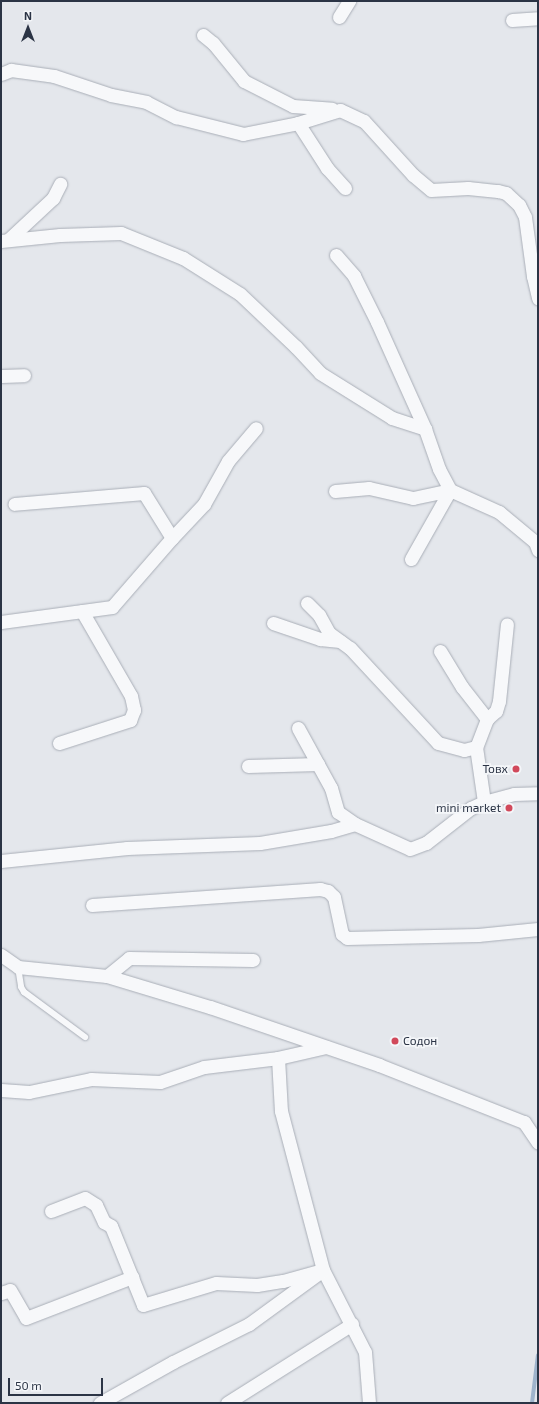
<!DOCTYPE html>
<html>
<head>
<meta charset="utf-8">
<style>
  body { margin:0 }
  #map { position:relative; width:539px; height:1404px; overflow:hidden; background:#e4e7ec; font-family:"Exo 2",sans-serif }
  div>[style] { position:absolute }
  .stream>* { height:4px; margin:-2px; padding:0 2px; transform-origin:2px; border-radius:2px; background:#9fb4cc }
  .roads { filter:drop-shadow(0 0 1px #a9aeb7) drop-shadow(0 0 1px #a9aeb7) }
  .lane>* { height:6px; margin:-3px; padding:0 3px; transform-origin:3px; border-radius:3px; background:#f7f8fa }
  .street>* { height:13px; margin:-6.5px; padding:0 6.5px; transform-origin:6.5px; border-radius:6.5px; background:#f7f8fa }
  .dots>* { width:11px; height:11px; translate:-50% -50%; box-sizing:border-box; border:2px solid #f4f6f9; border-radius:50% }
  span { translate:-50% -50%; white-space:nowrap; text-align:center; line-height:1.15; -webkit-text-stroke:3.5px #f4f6f9; paint-order:stroke }
  .poi-label { font-size:12px; color:#2b3445 }
  .right { translate:-100% -50%; text-align:right }
  .left { translate:0 -50%; text-align:left }
  .frame { position:absolute; inset:0; border:2px solid #2b3445; pointer-events:none }
  .north { position:absolute; left:8px; top:8px; width:40px; height:40px; -webkit-text-stroke:3px #f4f6f9; paint-order:stroke; rotate:0deg; font-size:11px; font-weight:700; line-height:16px; text-align:center; color:#2b3445 }
  .north::after { content:''; display:block; margin:auto; width:14px; height:18px; background:#2b3445; clip-path:polygon(50% 0,100% 100%,50% 72%,0 100%) }
  .scale { position:absolute; left:8px; top:1378px; width:95px; height:18px; box-sizing:border-box; border:2px solid #2b3445; border-top:0; padding-left:5px; font-size:12px; line-height:14px; white-space:nowrap; color:#2b3445; -webkit-text-stroke:3px #f4f6f9; paint-order:stroke }
</style>
</head>
<body>
<div id="map">
  <div class="stream">
    <i style="left:532px;top:1403px;width:48px;rotate:-82.9deg"></i>
  </div>
  <div class="roads">
    <div class="lane">
      <i style="left:18px;top:967px;width:20px;rotate:81deg"></i>
      <i style="left:21px;top:987px;width:6px;rotate:59deg"></i>
      <i style="left:24px;top:992px;width:76px;rotate:36.4deg"></i>
    </div>
    <div class="street">
      <i style="left:339px;top:17px;width:19px;rotate:-58deg"></i>
      <i style="left:512px;top:20px;width:26px;rotate:-4deg"></i>
      <i style="left:203px;top:35px;width:13px;rotate:39deg"></i>
      <i style="left:213px;top:43px;width:49px;rotate:50.8deg"></i>
      <i style="left:244px;top:81px;width:55px;rotate:27deg"></i>
      <i style="left:293px;top:106px;width:39px;rotate:4deg"></i>
      <i style="left:1px;top:74px;width:11px;rotate:-22deg"></i>
      <i style="left:11px;top:70px;width:43px;rotate:7.9deg"></i>
      <i style="left:54px;top:76px;width:60px;rotate:18.4deg"></i>
      <i style="left:111px;top:95px;width:36px;rotate:11deg"></i>
      <i style="left:146px;top:102px;width:34px;rotate:27deg"></i>
      <i style="left:176px;top:117px;width:69px;rotate:14.2deg"></i>
      <i style="left:243px;top:134px;width:56px;rotate:-11.3deg"></i>
      <i style="left:298px;top:123px;width:44px;rotate:-17.2deg"></i>
      <i style="left:340px;top:110px;width:26px;rotate:25deg"></i>
      <i style="left:364px;top:121px;width:73px;rotate:47.8deg"></i>
      <i style="left:413px;top:175px;width:23px;rotate:40deg"></i>
      <i style="left:431px;top:190px;width:37px;rotate:-3deg"></i>
      <i style="left:468px;top:188px;width:30px;rotate:6deg"></i>
      <i style="left:498px;top:191px;width:8px;rotate:14deg"></i>
      <i style="left:506px;top:193px;width:18px;rotate:43deg"></i>
      <i style="left:519px;top:205px;width:13px;rotate:63deg"></i>
      <i style="left:525px;top:217px;width:60px;rotate:82.3deg"></i>
      <i style="left:533px;top:276px;width:23px;rotate:77deg"></i>
      <i style="left:298px;top:123px;width:54px;rotate:57.2deg"></i>
      <i style="left:327px;top:168px;width:27px;rotate:48deg"></i>
      <i style="left:8px;top:240px;width:62px;rotate:-43deg"></i>
      <i style="left:53px;top:198px;width:16px;rotate:-63deg"></i>
      <i style="left:1px;top:241px;width:59px;rotate:-5.8deg"></i>
      <i style="left:60px;top:235px;width:61px;rotate:-1.9deg"></i>
      <i style="left:121px;top:233px;width:67px;rotate:22deg"></i>
      <i style="left:183px;top:258px;width:67px;rotate:32.3deg"></i>
      <i style="left:240px;top:294px;width:77px;rotate:43.4deg"></i>
      <i style="left:296px;top:347px;width:35px;rotate:47deg"></i>
      <i style="left:320px;top:373px;width:85px;rotate:32deg"></i>
      <i style="left:392px;top:418px;width:35px;rotate:18deg"></i>
      <i style="left:425px;top:429px;width:42px;rotate:70.7deg"></i>
      <i style="left:439px;top:469px;width:24px;rotate:62deg"></i>
      <i style="left:450px;top:490px;width:54px;rotate:24.2deg"></i>
      <i style="left:499px;top:512px;width:47px;rotate:39.8deg"></i>
      <i style="left:535px;top:542px;width:9px;rotate:69deg"></i>
      <i style="left:336px;top:255px;width:28px;rotate:49deg"></i>
      <i style="left:354px;top:276px;width:51px;rotate:63.4deg"></i>
      <i style="left:377px;top:322px;width:117px;rotate:65.8deg"></i>
      <i style="left:1px;top:376px;width:23px;rotate:-2deg"></i>
      <i style="left:335px;top:491px;width:34px;rotate:-5deg"></i>
      <i style="left:369px;top:488px;width:45px;rotate:12.8deg"></i>
      <i style="left:413px;top:498px;width:38px;rotate:-12deg"></i>
      <i style="left:172px;top:538px;width:47px;rotate:-46.7deg"></i>
      <i style="left:204px;top:504px;width:49px;rotate:-60.8deg"></i>
      <i style="left:228px;top:461px;width:43px;rotate:-49.7deg"></i>
      <i style="left:411px;top:559px;width:79px;rotate:-60.5deg"></i>
      <i style="left:307px;top:603px;width:17px;rotate:45deg"></i>
      <i style="left:319px;top:615px;width:21px;rotate:61deg"></i>
      <i style="left:329px;top:633px;width:26px;rotate:36deg"></i>
      <i style="left:350px;top:648px;width:129px;rotate:47.2deg"></i>
      <i style="left:438px;top:743px;width:27px;rotate:15deg"></i>
      <i style="left:464px;top:750px;width:12px;rotate:-14deg"></i>
      <i style="left:476px;top:747px;width:56px;rotate:81.7deg"></i>
      <i style="left:1px;top:622px;width:112px;rotate:-7.7deg"></i>
      <i style="left:112px;top:607px;width:91px;rotate:-49deg"></i>
      <i style="left:172px;top:538px;width:53px;rotate:-121.9deg"></i>
      <i style="left:144px;top:493px;width:130px;rotate:175.2deg"></i>
      <i style="left:273px;top:623px;width:50px;rotate:18.8deg"></i>
      <i style="left:320px;top:639px;width:20px;rotate:6deg"></i>
      <i style="left:440px;top:651px;width:42px;rotate:58.6deg"></i>
      <i style="left:462px;top:687px;width:41px;rotate:52deg"></i>
      <i style="left:487px;top:719px;width:30px;rotate:111deg"></i>
      <i style="left:487px;top:719px;width:12px;rotate:-42deg"></i>
      <i style="left:496px;top:711px;width:10px;rotate:-73deg"></i>
      <i style="left:499px;top:701px;width:77px;rotate:-84.1deg"></i>
      <i style="left:298px;top:728px;width:68px;rotate:61.2deg"></i>
      <i style="left:331px;top:788px;width:25px;rotate:74deg"></i>
      <i style="left:338px;top:812px;width:21px;rotate:35deg"></i>
      <i style="left:59px;top:743px;width:75px;rotate:-17.9deg"></i>
      <i style="left:130px;top:720px;width:11px;rotate:-68deg"></i>
      <i style="left:134px;top:710px;width:14px;rotate:-102deg"></i>
      <i style="left:131px;top:696px;width:98px;rotate:-120deg"></i>
      <i style="left:248px;top:766px;width:70px;rotate:-1.6deg"></i>
      <i style="left:1px;top:861px;width:127px;rotate:-5.9deg"></i>
      <i style="left:127px;top:848px;width:133px;rotate:-2.2deg"></i>
      <i style="left:260px;top:843px;width:72px;rotate:-9.6deg"></i>
      <i style="left:331px;top:831px;width:25px;rotate:-16deg"></i>
      <i style="left:355px;top:824px;width:60px;rotate:24.4deg"></i>
      <i style="left:410px;top:849px;width:17px;rotate:-21deg"></i>
      <i style="left:426px;top:843px;width:57px;rotate:-37.9deg"></i>
      <i style="left:471px;top:808px;width:14px;rotate:-25deg"></i>
      <i style="left:484px;top:802px;width:31px;rotate:-15deg"></i>
      <i style="left:514px;top:794px;width:24px;rotate:-2deg"></i>
      <i style="left:92px;top:905px;width:229px;rotate:-4deg"></i>
      <i style="left:320px;top:889px;width:8px;rotate:14deg"></i>
      <i style="left:328px;top:891px;width:8px;rotate:45deg"></i>
      <i style="left:334px;top:897px;width:38px;rotate:78deg"></i>
      <i style="left:342px;top:934px;width:6px;rotate:39deg"></i>
      <i style="left:347px;top:938px;width:131px;rotate:-1.3deg"></i>
      <i style="left:478px;top:935px;width:60px;rotate:-5.7deg"></i>
      <i style="left:1px;top:955px;width:21px;rotate:35deg"></i>
      <i style="left:18px;top:967px;width:89px;rotate:5.8deg"></i>
      <i style="left:107px;top:976px;width:108px;rotate:16.8deg"></i>
      <i style="left:210px;top:1007px;width:179px;rotate:18.9deg"></i>
      <i style="left:379px;top:1065px;width:156px;rotate:21.5deg"></i>
      <i style="left:524px;top:1122px;width:25px;rotate:56deg"></i>
      <i style="left:107px;top:976px;width:28px;rotate:-39deg"></i>
      <i style="left:129px;top:958px;width:124px;rotate:0.9deg"></i>
      <i style="left:326px;top:1047px;width:49px;rotate:167.1deg"></i>
      <i style="left:278px;top:1058px;width:53px;rotate:86.8deg"></i>
      <i style="left:281px;top:1111px;width:164px;rotate:75.2deg"></i>
      <i style="left:323px;top:1270px;width:92px;rotate:62.9deg"></i>
      <i style="left:365px;top:1352px;width:51px;rotate:85.5deg"></i>
      <i style="left:1px;top:1090px;width:28px;rotate:4deg"></i>
      <i style="left:29px;top:1092px;width:63px;rotate:-11.8deg"></i>
      <i style="left:91px;top:1079px;width:69px;rotate:2.5deg"></i>
      <i style="left:160px;top:1082px;width:46px;rotate:-18.8deg"></i>
      <i style="left:204px;top:1067px;width:75px;rotate:-6.9deg"></i>
      <i style="left:51px;top:1211px;width:36px;rotate:-21deg"></i>
      <i style="left:85px;top:1198px;width:13px;rotate:32deg"></i>
      <i style="left:96px;top:1205px;width:19px;rotate:65deg"></i>
      <i style="left:104px;top:1222px;width:8px;rotate:30deg"></i>
      <i style="left:111px;top:1226px;width:85px;rotate:67.9deg"></i>
      <i style="left:143px;top:1305px;width:76px;rotate:-16.8deg"></i>
      <i style="left:216px;top:1283px;width:41px;rotate:2.8deg"></i>
      <i style="left:257px;top:1285px;width:26px;rotate:-9deg"></i>
      <i style="left:283px;top:1281px;width:41px;rotate:-15.4deg"></i>
      <i style="left:323px;top:1270px;width:92px;rotate:143.9deg"></i>
      <i style="left:249px;top:1324px;width:85px;rotate:153.4deg"></i>
      <i style="left:173px;top:1362px;width:84px;rotate:150.7deg"></i>
      <i style="left:1px;top:1293px;width:9px;rotate:-18deg"></i>
      <i style="left:10px;top:1290px;width:32px;rotate:60deg"></i>
      <i style="left:26px;top:1318px;width:114px;rotate:-21.1deg"></i>
      <i style="left:227px;top:1403px;width:148px;rotate:-32.3deg"></i>
    </div>
  </div>
  <div class="dots">
    <i style="left:516px;top:769px;background:#d1495b"></i>
    <i style="left:509px;top:808px;background:#d1495b"></i>
    <i style="left:395px;top:1041px;background:#d1495b"></i>
  </div>
  <div class="poi-label">
    <span class="right" style="left:508px;top:769px">Товх</span>
    <span class="right" style="left:501px;top:808px">mini market</span>
    <span class="left" style="left:403px;top:1041px">Содон</span>
  </div>
  <div class="frame"></div>
  <div class="north">N</div>
  <div class="scale">50 m</div>
</div>
</body>
</html>
